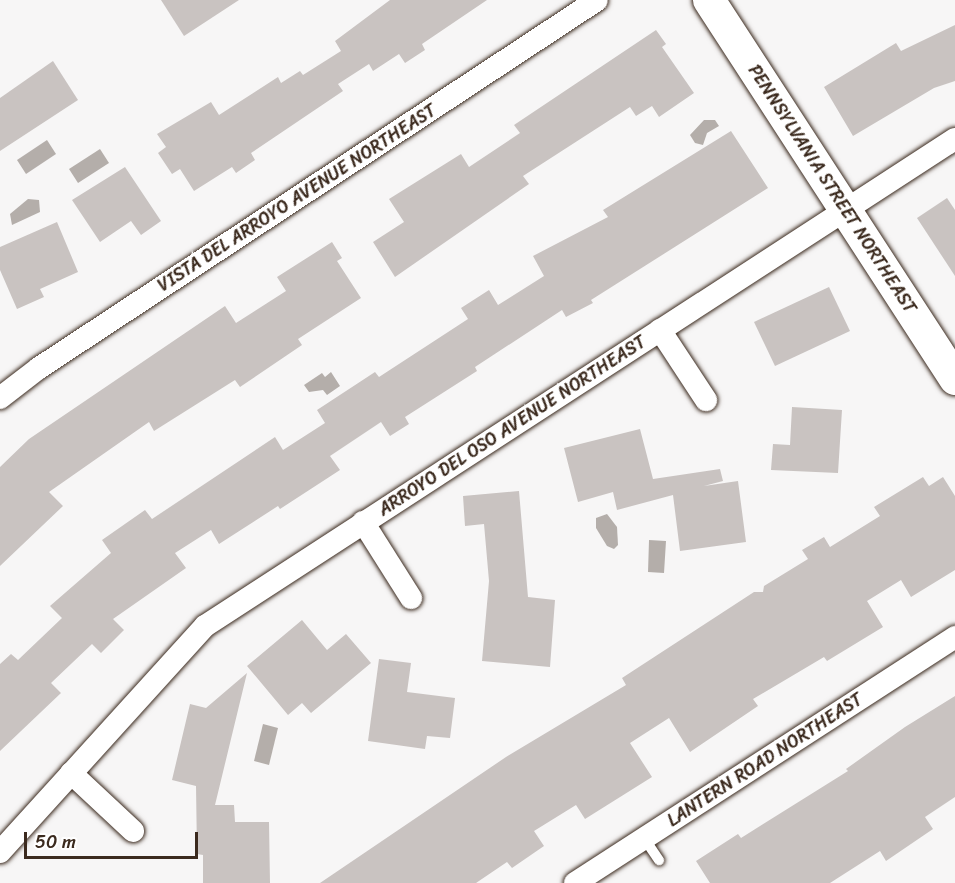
<!DOCTYPE html>
<html>
<head>
<meta charset="utf-8">
<style>
  body { margin:0 }
  #map { position:relative; width:955px; height:883px; overflow:hidden; background:#f7f6f6; font-family:Sriracha,sans-serif }
  div>[style] { position:absolute }
  .water>* { inset:0; background:#b4aeaa }
  .building>* { inset:0; background:#c9c3c1 }
  .roads { filter:drop-shadow(0 0 2px #3b2a1e) drop-shadow(0 0 2px #3b2a1e) }
  .lane>* { height:10px; margin:-5px; padding:0 5px; transform-origin:5px; border-radius:5px; background:#fff }
  .street>* { height:22px; margin:-11px; padding:0 11px; transform-origin:11px; border-radius:11px; background:#fff }
  .secondary>* { height:32px; margin:-16px; padding:0 16px; transform-origin:16px; border-radius:16px; background:#fff }
  span { translate:-50% -50%; white-space:nowrap; text-align:center; line-height:1.15; -webkit-text-stroke:5px #fff; paint-order:stroke }
  .street-label { font-size:18px; color:#3b2a1e }
  .scale { position:absolute; left:24px; top:832px; width:174px; height:27px; box-sizing:border-box; border:3px solid #3b2a1e; border-top:0; padding-left:8px; font-size:18px; line-height:21px; white-space:nowrap; color:#3b2a1e; -webkit-text-stroke:4px #fff; paint-order:stroke }
</style>
</head>
<body>
<div id="map">
  <div class="water">
    <i style="clip-path:polygon(704px 120px,715px 120px,719px 126px,707px 133px,703px 145px,695px 143px,690px 135px)"></i>
    <i style="clip-path:polygon(47px 140px,56px 154px,26px 174px,17px 160px)"></i>
    <i style="clip-path:polygon(100px 149px,109px 163px,78px 183px,69px 169px)"></i>
    <i style="clip-path:polygon(28px 199px,39px 200px,40px 212px,12px 225px,10px 214px)"></i>
    <i style="clip-path:polygon(331px 372px,340px 386px,327px 395px,323px 390px,309px 392px,304px 385px,322px 373px,325px 377px)"></i>
    <i style="clip-path:polygon(607px 514px,617px 527px,618px 545px,614px 549px,607px 546px,596px 528px,596px 518px)"></i>
    <i style="clip-path:polygon(649px 540px,666px 541px,664px 573px,648px 572px)"></i>
    <i style="clip-path:polygon(263px 724px,278px 728px,269px 765px,254px 761px)"></i>
  </div>
  <div class="building">
    <i style="clip-path:polygon(161px 0,239px 0,184px 36px)"></i>
    <i style="clip-path:polygon(390px 0,487px 0,422px 44px,425px 50px,405px 63px,399px 54px,373px 71px,369px 64px,338px 84px,343px 91px,251px 153px,255px 160px,236px 173px,232px 167px,194px 191px,180px 169px,172px 174px,158px 153px,166px 147px,157px 134px,211px 102px,219px 115px,278px 77px,281px 83px,300px 71px,303px 75px,341px 51px,335px 41px)"></i>
    <i style="clip-path:polygon(955px 25px,955px 81px,934px 88px,853px 136px,824px 87px,896px 43px,901px 51px)"></i>
    <i style="clip-path:polygon(656px 30px,666px 44px,662px 47px,694px 93px,659px 117px,652px 106px,636px 116px,630px 107px,523px 176px,529px 184px,395px 277px,373px 242px,404px 222px,389px 199px,461px 154px,469px 167px,520px 133px,514px 125px)"></i>
    <i style="clip-path:polygon(53px 61px,78px 100px,0 151px,0 98px)"></i>
    <i style="clip-path:polygon(731px 131px,768px 188px,591px 300px,593px 303px,566px 317px,562px 310px,475px 367px,477px 371px,405px 417px,409px 424px,390px 436px,381px 422px,330px 456px,340px 470px,280px 509px,278px 506px,219px 544px,211px 530px,175px 553px,186px 568px,113px 619px,124px 630px,101px 653px,92px 644px,51px 683px,61px 693px,0 751px,0 664px,11px 654px,18px 660px,62px 618px,50px 606px,111px 553px,102px 540px,145px 510px,152px 519px,275px 437px,283px 450px,325px 423px,317px 410px,375px 372px,379px 377px,468px 319px,461px 308px,489px 290px,498px 305px,544px 276px,533px 256px,608px 217px,603px 210px)"></i>
    <i style="clip-path:polygon(125px 167px,161px 221px,141px 235px,131px 221px,100px 242px,72px 200px)"></i>
    <i style="clip-path:polygon(947px 198px,955px 210px,955px 276px,917px 218px)"></i>
    <i style="clip-path:polygon(57px 222px,78px 272px,40px 289px,44px 297px,17px 309px,0 270px,0 247px)"></i>
    <i style="clip-path:polygon(332px 242px,342px 258px,337px 261px,361px 298px,298px 339px,302px 345px,240px 387px,235px 380px,154px 431px,149px 422px,49px 492px,63px 506px,0 566px,0 467px,29px 439px,225px 306px,236px 323px,286px 291px,277px 277px)"></i>
    <i style="clip-path:polygon(829px 287px,850px 331px,775px 366px,754px 322px)"></i>
    <i style="clip-path:polygon(792px 407px,842px 410px,838px 473px,771px 470px,773px 444px,790px 445px)"></i>
    <i style="clip-path:polygon(640px 429px,653px 479px,720px 469px,723px 481px,704px 486px,738px 481px,746px 542px,680px 551px,673px 495px,617px 510px,613px 492px,578px 502px,564px 448px)"></i>
    <i style="clip-path:polygon(923px 477px,929px 486px,943px 477px,955px 496px,955px 570px,911px 597px,901px 580px,867px 601px,883px 627px,827px 661px,824px 657px,753px 699px,758px 706px,690px 752px,669px 718px,630px 743px,652px 777px,585px 819px,576px 805px,534px 831px,544px 846px,512px 868px,507px 862px,476px 883px,320px 883px,506px 757px,626px 685px,622px 678px,754px 592px,763px 592px,764px 586px,808px 559px,802px 550px,824px 537px,830px 547px,880px 516px,874px 507px)"></i>
    <i style="clip-path:polygon(519px 491px,528px 597px,555px 600px,550px 667px,482px 661px,489px 581px,484px 524px,465px 526px,463px 496px)"></i>
    <i style="clip-path:polygon(302px 620px,327px 650px,346px 634px,371px 663px,311px 713px,302px 703px,288px 715px,247px 666px)"></i>
    <i style="clip-path:polygon(379px 659px,411px 663px,407px 692px,455px 698px,450px 738px,427px 736px,425px 749px,368px 741px)"></i>
    <i style="clip-path:polygon(247px 673px,215px 805px,234px 805px,235px 822px,269px 822px,270px 883px,203px 883px,203px 855px,197px 854px,196px 786px,172px 780px,190px 704px,206px 708px)"></i>
    <i style="clip-path:polygon(955px 696px,955px 797px,925px 817px,933px 829px,886px 861px,880px 851px,830px 883px,710px 883px,696px 861px,738px 834px,741px 838px,848px 771px,846px 769px,905px 727px)"></i>
  </div>
  <div class="roads">
    <div class="lane">
      <i style="left:644px;top:838px;width:27px;rotate:56deg"></i>
    </div>
    <div class="street">
      <i style="left:660px;top:330px;width:84px;rotate:56.7deg"></i>
      <i style="left:0;top:398px;width:49px;rotate:-37.6deg"></i>
      <i style="left:39px;top:368px;width:668px;rotate:-33.4deg"></i>
      <i style="left:363px;top:522px;width:90px;rotate:57.7deg"></i>
      <i style="left:71px;top:773px;width:85px;rotate:43.1deg"></i>
      <i style="left:0;top:852px;width:305px;rotate:-47.8deg"></i>
      <i style="left:205px;top:626px;width:894px;rotate:-33deg"></i>
      <i style="left:575px;top:883px;width:453px;rotate:-32.9deg"></i>
    </div>
    <div class="secondary">
      <i style="left:709px;top:0;width:452px;rotate:57deg"></i>
    </div>
  </div>
  <div class="street-label">
    <span style="left:832px;top:189px;rotate:57deg">PENNSYLVANIA STREET NORTHEAST</span>
    <span style="left:297px;top:198px;rotate:-33deg">VISTA DEL ARROYO AVENUE NORTHEAST</span>
    <span style="left:512px;top:426px;rotate:-33deg">ARROYO DEL OSO AVENUE NORTHEAST</span>
    <span style="left:765px;top:760px;rotate:-33deg">LANTERN ROAD NORTHEAST</span>
  </div>
  <div class="scale">50 m</div>
</div>
</body>
</html>
